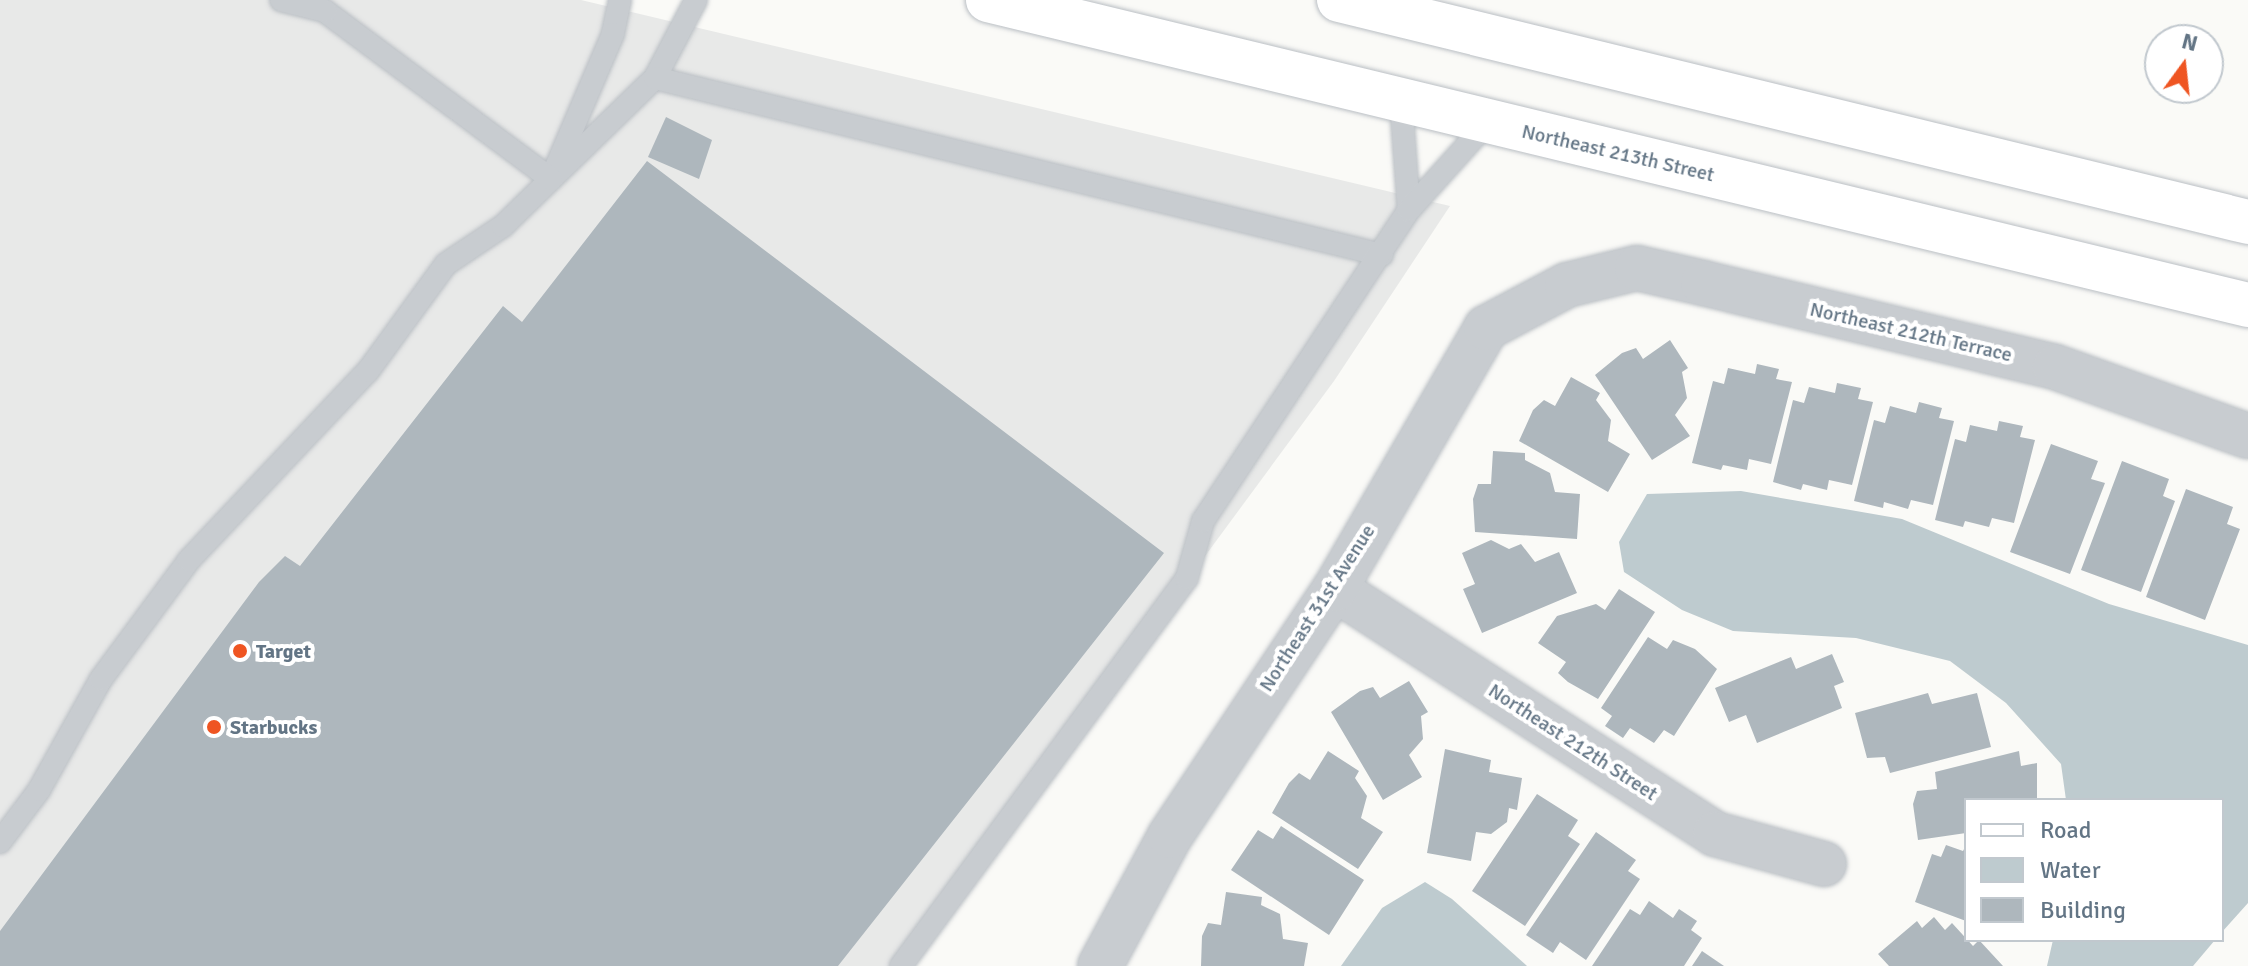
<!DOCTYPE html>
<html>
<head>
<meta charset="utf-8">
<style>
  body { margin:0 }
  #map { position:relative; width:2248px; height:966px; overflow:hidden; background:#fafaf7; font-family:Signika,sans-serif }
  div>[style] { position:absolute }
  .built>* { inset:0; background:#e8e9e8 }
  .water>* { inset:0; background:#becbcf }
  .building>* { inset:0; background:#aeb7bd }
  .roads { filter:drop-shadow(0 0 2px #babfc4) drop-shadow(0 0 2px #babfc4) }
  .lane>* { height:22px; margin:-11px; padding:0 11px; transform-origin:11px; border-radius:11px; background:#c8ccd0 }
  .street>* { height:44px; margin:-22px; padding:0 22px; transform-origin:22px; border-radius:22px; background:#c8ccd0 }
  .secondary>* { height:44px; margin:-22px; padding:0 22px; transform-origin:22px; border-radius:22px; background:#fff }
  .dots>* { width:22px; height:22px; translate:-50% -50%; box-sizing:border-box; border:4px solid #fff; border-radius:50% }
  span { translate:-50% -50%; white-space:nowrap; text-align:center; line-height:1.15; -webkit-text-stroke:8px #fff; paint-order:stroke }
  .street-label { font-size:20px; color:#637585 }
  .poi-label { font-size:20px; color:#637585; font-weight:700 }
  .left { translate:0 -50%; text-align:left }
  .legend { position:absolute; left:1964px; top:798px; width:260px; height:144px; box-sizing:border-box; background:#fff; border:2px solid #c1c8ce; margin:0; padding:10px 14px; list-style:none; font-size:24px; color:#637585 }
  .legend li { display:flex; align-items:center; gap:16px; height:40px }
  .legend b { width:40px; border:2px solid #c1c8ce }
  .north { position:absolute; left:2144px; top:24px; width:80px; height:80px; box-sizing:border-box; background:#fff; border:2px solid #c1c8ce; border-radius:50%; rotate:15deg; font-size:22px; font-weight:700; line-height:32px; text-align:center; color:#637585 }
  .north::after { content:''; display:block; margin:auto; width:28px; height:36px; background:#ef5522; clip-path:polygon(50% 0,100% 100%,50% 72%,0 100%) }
</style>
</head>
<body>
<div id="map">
  <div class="built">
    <i style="clip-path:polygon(0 0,581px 0,1450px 206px,1334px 381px,903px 966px,0 966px)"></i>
  </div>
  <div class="water">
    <i style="clip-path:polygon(1741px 491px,1902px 519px,2109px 604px,2248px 645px,2248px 903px,2222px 932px,2222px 800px,2066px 800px,2061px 764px,2006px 703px,1950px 661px,1856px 638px,1733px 631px,1682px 610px,1624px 572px,1619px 542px,1647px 494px)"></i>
    <i style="clip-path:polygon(1425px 882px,1452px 899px,1527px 966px,1341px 966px,1382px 908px)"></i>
    <i style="clip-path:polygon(2053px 940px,2215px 940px,2193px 966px,2047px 966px)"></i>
  </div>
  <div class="building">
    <i style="clip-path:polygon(666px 117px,712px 140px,699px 179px,648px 157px)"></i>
    <i style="clip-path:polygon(647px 161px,1164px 553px,838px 966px,0 966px,0 931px,259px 582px,285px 556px,300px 566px,503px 306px,522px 322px)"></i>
    <i style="clip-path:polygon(1670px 340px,1688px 368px,1682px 372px,1687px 398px,1675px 415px,1690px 436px,1652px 460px,1595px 375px,1622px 353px,1636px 348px,1643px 359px)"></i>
    <i style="clip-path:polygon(1757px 364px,1779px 369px,1776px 379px,1792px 382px,1771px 464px,1749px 459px,1747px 470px,1723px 465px,1721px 470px,1692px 463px,1713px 381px,1724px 384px,1728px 368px,1755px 374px)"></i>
    <i style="clip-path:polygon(1571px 377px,1600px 393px,1596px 400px,1611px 420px,1608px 441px,1630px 454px,1608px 492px,1519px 441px,1533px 410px,1544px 400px,1555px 406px)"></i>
    <i style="clip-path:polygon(1837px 383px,1861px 388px,1858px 399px,1873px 402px,1852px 485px,1829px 480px,1827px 490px,1803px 484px,1801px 490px,1773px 482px,1793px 400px,1804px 403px,1809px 387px,1835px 393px)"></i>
    <i style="clip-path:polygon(1919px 402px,1942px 408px,1939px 418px,1954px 421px,1933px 505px,1911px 500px,1908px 509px,1884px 502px,1883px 508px,1854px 501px,1874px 420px,1885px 423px,1890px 406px,1916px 413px)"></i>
    <i style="clip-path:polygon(1999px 421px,2023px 426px,2020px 437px,2035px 440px,2014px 523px,1992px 518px,1989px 527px,1965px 521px,1963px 527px,1935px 520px,1955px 439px,1966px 442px,1970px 425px,1997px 431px)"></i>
    <i style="clip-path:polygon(2051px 444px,2098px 461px,2091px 479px,2105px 483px,2070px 574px,2010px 552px)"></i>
    <i style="clip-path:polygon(1493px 451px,1525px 453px,1525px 460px,1550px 473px,1555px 492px,1580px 494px,1577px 539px,1475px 532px,1473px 499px,1478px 484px,1491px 484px)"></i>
    <i style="clip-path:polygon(2122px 461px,2169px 479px,2163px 496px,2175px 501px,2141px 592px,2081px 570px)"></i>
    <i style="clip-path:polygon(2186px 489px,2233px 507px,2227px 524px,2240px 529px,2205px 620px,2146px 597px)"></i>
    <i style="clip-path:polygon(1491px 540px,1509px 549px,1521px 544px,1535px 562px,1559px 552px,1577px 593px,1482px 633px,1463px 589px,1475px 584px,1462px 553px)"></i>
    <i style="clip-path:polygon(1619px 589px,1655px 612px,1598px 699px,1568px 682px,1558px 673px,1566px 662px,1538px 643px,1557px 616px,1596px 604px,1605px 610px)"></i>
    <i style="clip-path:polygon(1648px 637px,1667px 649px,1673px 640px,1695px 649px,1717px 669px,1674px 736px,1664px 730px,1654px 743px,1630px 728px,1623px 738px,1605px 726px,1612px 716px,1601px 708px)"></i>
    <i style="clip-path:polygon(1832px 654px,1844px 682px,1834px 686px,1842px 708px,1757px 743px,1746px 715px,1729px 722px,1715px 688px,1791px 657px,1796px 669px)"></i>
    <i style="clip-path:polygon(1409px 681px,1428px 712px,1421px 716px,1423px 739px,1409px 755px,1422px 777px,1383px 800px,1331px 712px,1360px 691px,1373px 687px,1380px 698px)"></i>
    <i style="clip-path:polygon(1928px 693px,1932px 704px,1977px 693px,1991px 747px,1890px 773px,1885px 757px,1867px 758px,1855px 713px)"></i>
    <i style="clip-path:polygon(1445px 749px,1491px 760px,1489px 772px,1522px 778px,1517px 810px,1509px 808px,1507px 822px,1491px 834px,1476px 832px,1471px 861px,1427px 853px)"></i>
    <i style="clip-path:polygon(1328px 751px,1359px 771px,1355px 778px,1367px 796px,1361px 818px,1383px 832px,1358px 869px,1272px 813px,1289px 783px,1299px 773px,1310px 780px)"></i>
    <i style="clip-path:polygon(2019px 751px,2021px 766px,2037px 763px,2037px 800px,1966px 800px,1966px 833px,1918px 840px,1913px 804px,1917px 791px,1937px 789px,1935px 772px)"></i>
    <i style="clip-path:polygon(1537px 794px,1578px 820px,1568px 836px,1580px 844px,1525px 926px,1472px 891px)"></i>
    <i style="clip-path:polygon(1281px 826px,1364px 880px,1329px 935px,1231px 870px,1258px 830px,1273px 839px)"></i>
    <i style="clip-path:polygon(1596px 832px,1636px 860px,1628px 871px,1640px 879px,1586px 960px,1560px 942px,1553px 953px,1526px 935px)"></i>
    <i style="clip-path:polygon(1946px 845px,1963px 851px,1966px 845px,1966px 921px,1915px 902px,1932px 854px,1941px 857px)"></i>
    <i style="clip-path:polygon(1226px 892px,1262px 897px,1261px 905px,1280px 914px,1283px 939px,1308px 943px,1304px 966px,1201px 966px,1202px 936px,1208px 923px,1221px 925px)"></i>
    <i style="clip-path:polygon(1649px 901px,1673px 918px,1679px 909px,1697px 921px,1691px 930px,1702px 938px,1684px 966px,1592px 966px,1630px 909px,1640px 915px)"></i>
    <i style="clip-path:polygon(1934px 917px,1945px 930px,1952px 923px,1973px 946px,1979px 940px,2003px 966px,1889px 966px,1878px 954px,1917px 921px,1922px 928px)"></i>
    <i style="clip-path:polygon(1702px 951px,1724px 966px,1692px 966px)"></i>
  </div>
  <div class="roads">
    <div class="lane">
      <i style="left:620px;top:0;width:35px;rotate:102deg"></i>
      <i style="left:613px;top:34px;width:158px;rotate:113.2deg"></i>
      <i style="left:551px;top:179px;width:145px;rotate:-44.2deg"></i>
      <i style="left:655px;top:78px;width:88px;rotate:-62.3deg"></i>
      <i style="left:655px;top:78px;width:748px;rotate:13.68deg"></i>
      <i style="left:1401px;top:102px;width:108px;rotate:85.8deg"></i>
      <i style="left:0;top:842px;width:65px;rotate:-53.1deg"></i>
      <i style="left:39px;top:790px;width:127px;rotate:-60.8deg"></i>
      <i style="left:101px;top:679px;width:148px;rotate:-53.5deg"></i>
      <i style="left:189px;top:560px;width:260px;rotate:-46.6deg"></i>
      <i style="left:368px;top:371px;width:132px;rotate:-53.9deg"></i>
      <i style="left:446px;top:264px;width:69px;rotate:-33.7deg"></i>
      <i style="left:503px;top:226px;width:67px;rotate:-44.4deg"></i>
      <i style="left:551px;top:179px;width:282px;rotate:-143.4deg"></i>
      <i style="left:325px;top:11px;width:45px;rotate:-166deg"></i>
      <i style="left:901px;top:966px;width:482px;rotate:-53.6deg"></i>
      <i style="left:1187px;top:578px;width:59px;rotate:-74.3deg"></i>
      <i style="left:1203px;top:521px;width:373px;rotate:-56.5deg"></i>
      <i style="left:1409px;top:210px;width:117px;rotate:-48.1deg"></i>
    </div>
    <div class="street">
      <i style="left:1335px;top:589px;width:452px;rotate:32.8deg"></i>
      <i style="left:1715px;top:834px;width:113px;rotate:15.4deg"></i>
      <i style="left:1100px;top:966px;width:148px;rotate:-61.7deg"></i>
      <i style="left:1170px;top:836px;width:297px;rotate:-56.3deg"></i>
      <i style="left:1335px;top:589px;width:302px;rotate:-59.9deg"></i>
      <i style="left:1486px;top:328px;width:92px;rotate:-28deg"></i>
      <i style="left:1567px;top:285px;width:72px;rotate:-13.7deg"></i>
      <i style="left:1637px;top:268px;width:68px;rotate:12.8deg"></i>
      <i style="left:1703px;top:283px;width:362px;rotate:13.4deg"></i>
      <i style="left:2055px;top:367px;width:205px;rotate:19.7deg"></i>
    </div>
    <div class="secondary">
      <i style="left:988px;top:0;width:1296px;rotate:13.61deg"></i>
      <i style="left:1339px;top:0;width:936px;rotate:13.72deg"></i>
    </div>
  </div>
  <div class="dots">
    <i style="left:240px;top:651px;background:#ef5522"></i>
    <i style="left:214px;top:727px;background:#ef5522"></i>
  </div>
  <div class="street-label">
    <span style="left:1618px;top:153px;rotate:13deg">Northeast 213th Street</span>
    <span style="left:1911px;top:332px;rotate:13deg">Northeast 212th Terrace</span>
    <span style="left:1317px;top:608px;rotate:-57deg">Northeast 31st Avenue</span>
    <span style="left:1573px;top:742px;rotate:33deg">Northeast 212th Street</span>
  </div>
  <div class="poi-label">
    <span class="left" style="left:256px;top:651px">Target</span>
    <span class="left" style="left:230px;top:727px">Starbucks</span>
  </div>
  <ul class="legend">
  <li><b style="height:10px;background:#fff"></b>Road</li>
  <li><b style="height:22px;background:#becbcf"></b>Water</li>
  <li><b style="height:22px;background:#aeb7bd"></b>Building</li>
  </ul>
  <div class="north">N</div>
</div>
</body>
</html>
